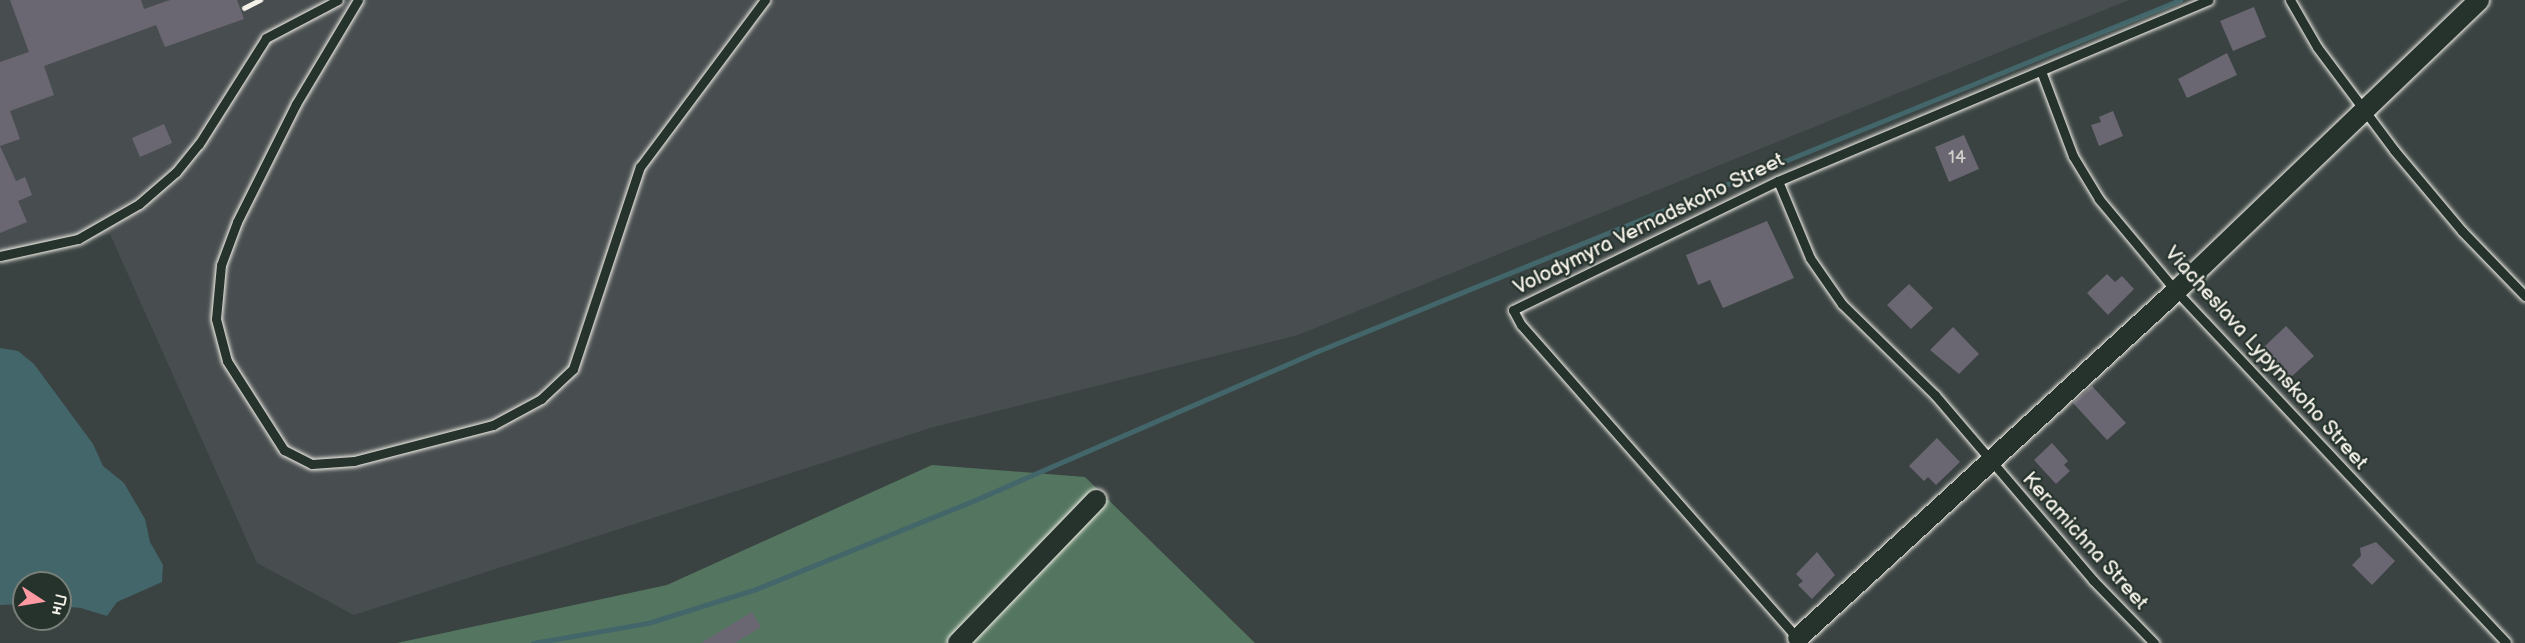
<!DOCTYPE html>
<html>
<head>
<meta charset="utf-8">
<style>
  body { margin:0 }
  #map { position:relative; width:2525px; height:643px; overflow:hidden; background:#3a4342; font-family:"Balsamiq Sans",sans-serif }
  div>[style] { position:absolute }
  .built>* { inset:0; background:#484e50 }
  .green>* { inset:0; background:#547660 }
  .water>* { inset:0; background:#43666a }
  .stream>* { height:5px; margin:-2.5px; padding:0 2.5px; transform-origin:2.5px; border-radius:2.5px; background:#43666a }
  .building>* { inset:0; background:#6a6772 }
  .roads { filter:drop-shadow(0 0 2px #f4f1e8) drop-shadow(0 0 2px #f4f1e8) }
  .lane>* { height:9px; margin:-4.5px; padding:0 4.5px; transform-origin:4.5px; border-radius:4.5px; background:#26332d }
  .street>* { height:20px; margin:-10px; padding:0 10px; transform-origin:10px; border-radius:10px; background:#26332d }
  .rail>* { height:4.5px; margin:-2.25px; padding:0 2.25px; transform-origin:2.25px; border-radius:2.25px; background:#f4f1e8 }
  span { translate:-50% -50%; white-space:nowrap; text-align:center; line-height:1.15; -webkit-text-stroke:4.5px #26332d; paint-order:stroke }
  .number-label { font-size:18px; color:#d2ceca }
  .number-label span { -webkit-text-stroke-width:0 }
  .street-label { font-size:21px; color:#f4f1e8 }
  .north { position:absolute; left:12px; top:571px; width:60px; height:60px; box-sizing:border-box; background:#26332d; border:2px solid #787f78; border-radius:50%; rotate:102deg; font-size:16px; font-weight:700; line-height:24px; text-align:center; color:#f4f1e8 }
  .north::after { content:''; display:block; margin:auto; width:21px; height:27px; background:#ff9aa2; clip-path:polygon(50% 0,100% 100%,50% 72%,0 100%) }
</style>
</head>
<body>
<div id="map">
  <div class="built">
    <i style="clip-path:polygon(0 0,2129px 0,1298px 335px,930px 428px,354px 615px,257px 563px,110px 234px,0 261px)"></i>
  </div>
  <div class="green">
    <i style="clip-path:polygon(932px 465px,1085px 477px,1255px 643px,397px 643px,667px 585px)"></i>
  </div>
  <div class="water">
    <i style="clip-path:polygon(0 348px,18px 351px,34px 364px,93px 444px,103px 466px,124px 483px,145px 519px,150px 542px,163px 565px,162px 582px,117px 602px,107px 616px,81px 608px,60px 606px,60px 583px,24px 583px,24px 604px,0 605px)"></i>
  </div>
  <div class="stream">
    <i style="left:533px;top:643px;width:117px;rotate:-9.9deg"></i>
    <i style="left:648px;top:623px;width:113px;rotate:-17.5deg"></i>
    <i style="left:756px;top:589px;width:229px;rotate:-22.1deg"></i>
    <i style="left:968px;top:503px;width:382px;rotate:-23.5deg"></i>
    <i style="left:1318px;top:351px;width:931px;rotate:-22.16deg"></i>
  </div>
  <div class="building">
    <i style="clip-path:polygon(10px 0,141px 0,144px 9px,170px 0,237px 0,244px 19px,165px 47px,156px 25px,44px 66px,54px 95px,10px 111px,20px 139px,0 146px,16px 181px,25px 177px,32px 195px,18px 201px,27px 222px,0 233px,0 62px,29px 52px)"></i>
    <i style="clip-path:polygon(2254px 7px,2266px 37px,2233px 51px,2220px 21px)"></i>
    <i style="clip-path:polygon(2227px 53px,2237px 75px,2187px 98px,2178px 79px)"></i>
    <i style="clip-path:polygon(2113px 111px,2123px 136px,2099px 146px,2091px 125px,2101px 122px,2099px 117px)"></i>
    <i style="clip-path:polygon(164px 124px,172px 143px,140px 157px,132px 138px)"></i>
    <i style="clip-path:polygon(1964px 135px,1979px 169px,1949px 182px,1935px 147px)"></i>
    <i style="clip-path:polygon(1767px 221px,1794px 278px,1723px 308px,1710px 280px,1698px 285px,1686px 255px)"></i>
    <i style="clip-path:polygon(2107px 274px,2115px 282px,2122px 276px,2134px 289px,2108px 315px,2087px 293px)"></i>
    <i style="clip-path:polygon(1909px 284px,1933px 308px,1911px 329px,1887px 305px)"></i>
    <i style="clip-path:polygon(2286px 326px,2314px 356px,2290px 378px,2263px 348px)"></i>
    <i style="clip-path:polygon(1953px 327px,1979px 354px,1959px 374px,1930px 350px)"></i>
    <i style="clip-path:polygon(2092px 386px,2126px 423px,2107px 440px,2073px 403px)"></i>
    <i style="clip-path:polygon(1937px 438px,1960px 462px,1936px 485px,1928px 477px,1924px 481px,1909px 466px)"></i>
    <i style="clip-path:polygon(2052px 443px,2068px 461px,2064px 465px,2070px 471px,2056px 484px,2034px 460px)"></i>
    <i style="clip-path:polygon(2376px 542px,2395px 561px,2372px 585px,2352px 565px,2361px 556px,2360px 548px)"></i>
    <i style="clip-path:polygon(1817px 552px,1835px 575px,1812px 599px,1798px 585px,1803px 581px,1796px 574px)"></i>
    <i style="clip-path:polygon(752px 612px,761px 627px,735px 643px,701px 643px)"></i>
  </div>
  <div class="roads">
    <div class="lane">
      <i style="left:358px;top:0;width:121px;rotate:120.8deg"></i>
      <i style="left:296px;top:104px;width:132px;rotate:116.6deg"></i>
      <i style="left:237px;top:222px;width:46px;rotate:110.4deg"></i>
      <i style="left:221px;top:265px;width:54px;rotate:95.3deg"></i>
      <i style="left:216px;top:319px;width:43px;rotate:75.3deg"></i>
      <i style="left:227px;top:361px;width:106px;rotate:57.4deg"></i>
      <i style="left:284px;top:450px;width:31px;rotate:27deg"></i>
      <i style="left:312px;top:464px;width:42px;rotate:-4.1deg"></i>
      <i style="left:354px;top:461px;width:144px;rotate:-14.5deg"></i>
      <i style="left:493px;top:425px;width:55px;rotate:-28.4deg"></i>
      <i style="left:541px;top:399px;width:44px;rotate:-43.2deg"></i>
      <i style="left:573px;top:369px;width:213px;rotate:-71.7deg"></i>
      <i style="left:640px;top:167px;width:209px;rotate:-53.2deg"></i>
      <i style="left:2290px;top:0;width:54px;rotate:60.1deg"></i>
      <i style="left:2317px;top:47px;width:129px;rotate:53.2deg"></i>
      <i style="left:2394px;top:150px;width:106px;rotate:50deg"></i>
      <i style="left:2462px;top:231px;width:91px;rotate:45.9deg"></i>
      <i style="left:2041px;top:71px;width:91px;rotate:69.4deg"></i>
      <i style="left:2073px;top:156px;width:50px;rotate:58.8deg"></i>
      <i style="left:2099px;top:199px;width:120px;rotate:50.1deg"></i>
      <i style="left:2176px;top:291px;width:482px;rotate:46.8deg"></i>
      <i style="left:1778px;top:181px;width:83px;rotate:67.4deg"></i>
      <i style="left:1810px;top:258px;width:56px;rotate:55.2deg"></i>
      <i style="left:1842px;top:304px;width:130px;rotate:44.4deg"></i>
      <i style="left:1935px;top:395px;width:243px;rotate:49.5deg"></i>
      <i style="left:2093px;top:580px;width:88px;rotate:45.9deg"></i>
      <i style="left:0;top:256px;width:80px;rotate:-12.3deg"></i>
      <i style="left:78px;top:239px;width:70px;rotate:-29.8deg"></i>
      <i style="left:139px;top:204px;width:49px;rotate:-40.9deg"></i>
      <i style="left:176px;top:172px;width:36px;rotate:-51deg"></i>
      <i style="left:199px;top:144px;width:125px;rotate:-57.7deg"></i>
      <i style="left:266px;top:38px;width:81px;rotate:-27.8deg"></i>
      <i style="left:1799px;top:640px;width:420px;rotate:-131.4deg"></i>
      <i style="left:1521px;top:325px;width:17px;rotate:-118deg"></i>
      <i style="left:1513px;top:310px;width:295px;rotate:-26deg"></i>
      <i style="left:1778px;top:181px;width:467px;rotate:-22.8deg"></i>
    </div>
    <div class="street">
      <i style="left:1798px;top:638px;width:513px;rotate:-42.55deg"></i>
      <i style="left:2176px;top:291px;width:420px;rotate:-43.8deg"></i>
      <i style="left:958px;top:643px;width:199px;rotate:-46deg"></i>
    </div>
  </div>
  <div class="rail">
    <i style="left:244px;top:8px;width:18px;rotate:-27deg"></i>
  </div>
  <div class="number-label">
    <span style="left:1957px;top:158px">14</span>
  </div>
  <div class="street-label">
    <span style="left:1649px;top:224px;rotate:-26deg">Volodymyra Vernadskoho Street</span>
    <span style="left:2266px;top:358px;rotate:48deg">Viacheslava Lypynskoho Street</span>
    <span style="left:2085px;top:541px;rotate:48deg">Keramichna Street</span>
  </div>
  <div class="north">Пн</div>
</div>
</body>
</html>
